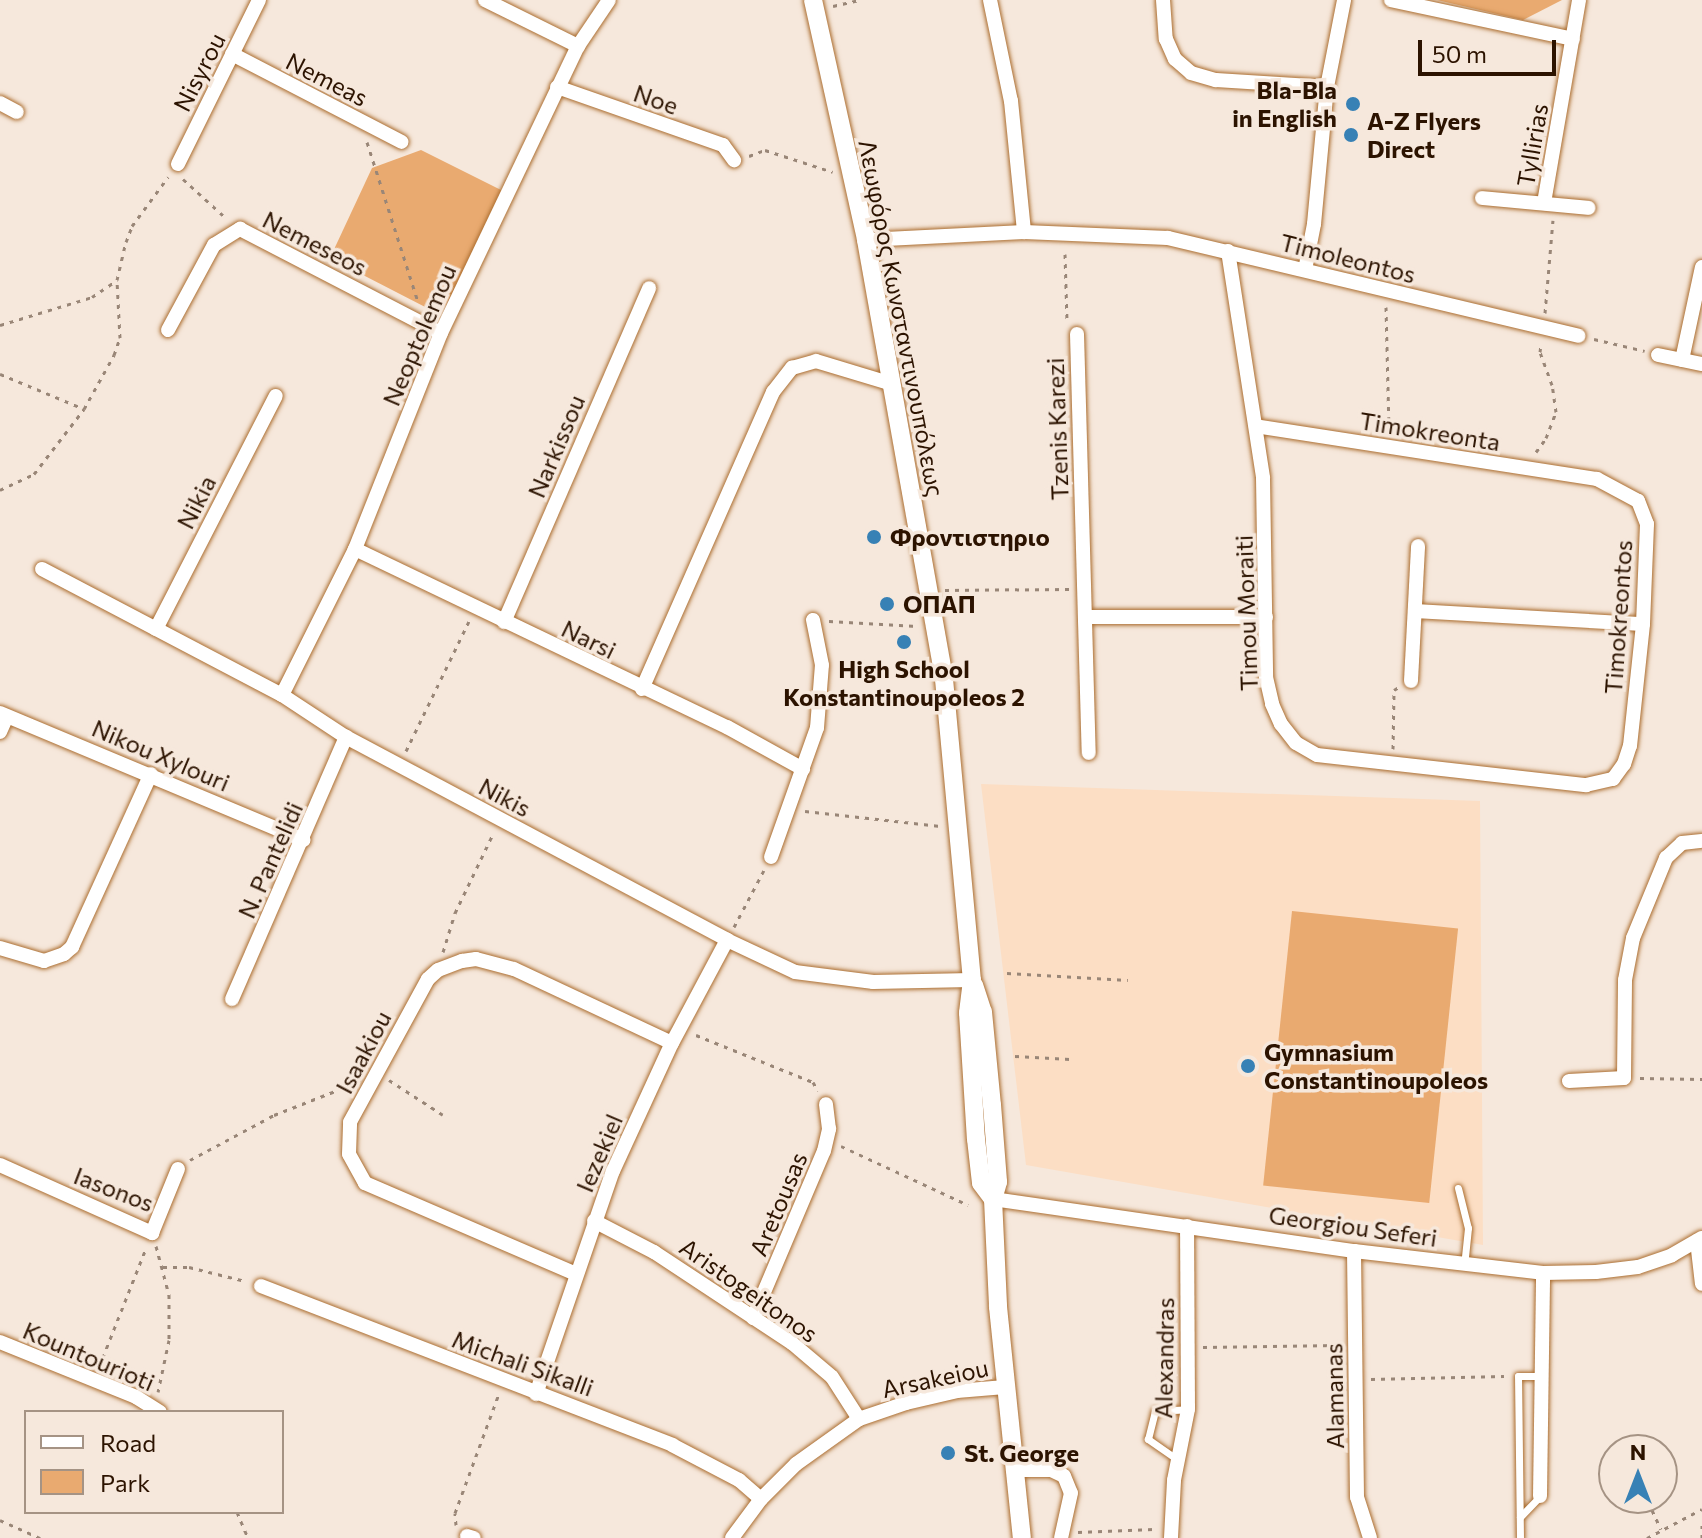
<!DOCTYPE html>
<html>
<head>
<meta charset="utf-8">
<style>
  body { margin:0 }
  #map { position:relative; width:1702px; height:1538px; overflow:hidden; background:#f6e8dc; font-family:Commissioner,sans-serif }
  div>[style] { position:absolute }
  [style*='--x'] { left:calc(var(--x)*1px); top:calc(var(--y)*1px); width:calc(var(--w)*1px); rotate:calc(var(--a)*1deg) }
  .built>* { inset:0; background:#fcdec4 }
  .green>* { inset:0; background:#e9aa70; transform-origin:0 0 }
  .path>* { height:3px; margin-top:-1.5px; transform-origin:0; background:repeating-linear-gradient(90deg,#998677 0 4px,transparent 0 10px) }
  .roads { filter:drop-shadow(0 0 2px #ab6d2f) drop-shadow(0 0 2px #ab6d2f) }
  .service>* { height:7px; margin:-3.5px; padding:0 3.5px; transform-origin:3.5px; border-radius:3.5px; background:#fff }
  .minor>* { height:14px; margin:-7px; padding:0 7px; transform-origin:7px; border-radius:7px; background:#fff }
  .tertiary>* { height:18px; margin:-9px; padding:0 9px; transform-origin:9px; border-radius:9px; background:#fff }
  .dots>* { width:22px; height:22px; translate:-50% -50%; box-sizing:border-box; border:4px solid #f6e8dc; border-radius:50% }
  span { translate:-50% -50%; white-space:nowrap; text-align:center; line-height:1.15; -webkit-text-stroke:7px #f6e8dc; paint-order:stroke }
  .street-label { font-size:24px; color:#2c1300 }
  .poi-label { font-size:24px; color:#2c1300; font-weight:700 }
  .right { translate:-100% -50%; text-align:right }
  .left { translate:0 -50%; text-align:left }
  .legend { position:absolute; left:24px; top:1410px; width:260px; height:104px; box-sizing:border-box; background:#f6e8dc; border:2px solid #a59384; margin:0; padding:10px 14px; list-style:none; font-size:24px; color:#2c1300 }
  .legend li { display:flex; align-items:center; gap:16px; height:40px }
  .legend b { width:40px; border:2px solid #a59384 }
  .north { position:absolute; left:1598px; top:1434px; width:80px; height:80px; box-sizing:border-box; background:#f6e8dc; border:2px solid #a59384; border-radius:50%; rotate:0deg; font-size:22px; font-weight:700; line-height:32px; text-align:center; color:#2c1300 }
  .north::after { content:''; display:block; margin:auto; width:28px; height:36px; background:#3781b5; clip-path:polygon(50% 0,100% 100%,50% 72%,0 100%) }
  .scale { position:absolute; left:1418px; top:40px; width:138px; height:36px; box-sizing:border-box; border:4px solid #2c1300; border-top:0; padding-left:10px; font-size:24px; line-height:28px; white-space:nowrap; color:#2c1300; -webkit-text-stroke:6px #f6e8dc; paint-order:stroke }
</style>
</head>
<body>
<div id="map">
  <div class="built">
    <div style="clip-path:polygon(981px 784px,1480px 801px,1483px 1245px,1026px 1165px)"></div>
  </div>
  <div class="green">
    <div style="clip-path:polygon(1437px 0,1562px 0,1523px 20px)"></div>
    <div style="clip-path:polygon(421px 150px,503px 191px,452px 304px,429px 309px,330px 258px,372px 168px)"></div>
    <div style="left:1292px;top:911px;width:167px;height:276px;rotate:6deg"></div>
  </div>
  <div class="path">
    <div style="--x:833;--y:6;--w:28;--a:-13"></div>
    <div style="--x:367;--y:142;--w:168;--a:72.3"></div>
    <div style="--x:749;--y:156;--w:17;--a:-21"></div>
    <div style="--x:765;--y:150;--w:71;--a:17.9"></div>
    <div style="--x:183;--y:179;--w:59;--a:42.3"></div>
    <div style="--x:1065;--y:254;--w:68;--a:88.3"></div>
    <div style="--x:1386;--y:307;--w:124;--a:88.6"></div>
    <div style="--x:1545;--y:313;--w:93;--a:-85.1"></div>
    <div style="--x:0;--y:325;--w:96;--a:-16.9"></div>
    <div style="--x:92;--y:297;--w:30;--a:-34"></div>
    <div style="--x:1594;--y:339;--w:52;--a:13.2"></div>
    <div style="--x:0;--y:374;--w:91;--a:22.6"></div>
    <div style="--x:1536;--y:452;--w:17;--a:-54"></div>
    <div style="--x:1546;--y:438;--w:28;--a:-69"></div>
    <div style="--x:1556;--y:412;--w:27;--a:-98"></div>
    <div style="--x:1552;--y:385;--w:35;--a:-110"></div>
    <div style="--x:1540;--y:352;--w:8;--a:-83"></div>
    <div style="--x:0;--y:490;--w:38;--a:-25"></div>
    <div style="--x:34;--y:474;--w:82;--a:-52.4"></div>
    <div style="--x:84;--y:409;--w:62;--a:-60.9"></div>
    <div style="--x:114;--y:355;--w:18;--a:-71"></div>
    <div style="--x:120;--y:338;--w:58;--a:-93"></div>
    <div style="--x:117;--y:280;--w:39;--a:-77"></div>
    <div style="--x:126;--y:242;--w:17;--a:-69"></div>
    <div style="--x:132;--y:226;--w:61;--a:-53.7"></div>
    <div style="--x:945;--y:590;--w:124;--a:-0.5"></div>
    <div style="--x:829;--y:621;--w:88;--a:3.3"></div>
    <div style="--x:1393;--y:749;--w:59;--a:-89"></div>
    <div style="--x:1394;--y:690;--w:6;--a:-31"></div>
    <div style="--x:406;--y:751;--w:144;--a:-64.1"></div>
    <div style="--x:805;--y:811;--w:136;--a:6.3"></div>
    <div style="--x:734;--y:927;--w:64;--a:-62.2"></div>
    <div style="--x:443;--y:952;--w:41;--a:-72.9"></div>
    <div style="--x:455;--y:913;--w:88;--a:-64.3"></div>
    <div style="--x:1007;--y:973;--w:121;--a:3.3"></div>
    <div style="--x:696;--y:1035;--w:126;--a:21.9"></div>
    <div style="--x:813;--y:1082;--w:10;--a:61"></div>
    <div style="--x:1015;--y:1056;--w:55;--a:3.1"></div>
    <div style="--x:1640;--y:1078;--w:62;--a:0.9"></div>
    <div style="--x:389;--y:1080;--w:64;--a:32.9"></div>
    <div style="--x:841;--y:1146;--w:140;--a:24.9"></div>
    <div style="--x:190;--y:1160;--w:95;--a:-28.2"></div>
    <div style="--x:274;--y:1115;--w:85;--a:-21.4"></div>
    <div style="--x:156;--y:1246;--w:51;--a:75.1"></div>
    <div style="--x:169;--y:1295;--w:45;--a:90"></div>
    <div style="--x:169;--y:1340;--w:53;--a:101.9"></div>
    <div style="--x:163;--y:1267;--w:26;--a:0"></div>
    <div style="--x:189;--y:1267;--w:58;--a:14"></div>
    <div style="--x:1203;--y:1347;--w:137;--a:-0.8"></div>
    <div style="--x:99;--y:1367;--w:128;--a:-68.4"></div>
    <div style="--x:1371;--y:1379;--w:133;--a:-1.3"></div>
    <div style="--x:1652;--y:1498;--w:12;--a:90"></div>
    <div style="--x:1652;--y:1510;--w:21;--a:65"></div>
    <div style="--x:237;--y:1512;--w:28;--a:67"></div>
    <div style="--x:0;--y:1520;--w:44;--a:24.2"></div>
    <div style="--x:456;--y:1525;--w:12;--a:-95"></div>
    <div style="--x:455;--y:1513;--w:125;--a:-69.8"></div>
    <div style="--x:1702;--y:1525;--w:13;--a:90"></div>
    <div style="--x:1078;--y:1532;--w:76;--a:-2.3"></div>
    <div style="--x:1647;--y:1538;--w:62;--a:-27.8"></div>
  </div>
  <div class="roads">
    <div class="service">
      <div style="--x:1458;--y:1188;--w:41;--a:76"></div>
      <div style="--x:1468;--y:1228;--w:36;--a:96"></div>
      <div style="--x:1178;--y:1460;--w:37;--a:-145"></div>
      <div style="--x:1148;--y:1439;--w:29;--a:-76"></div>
      <div style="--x:1155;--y:1411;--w:33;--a:-3"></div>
      <div style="--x:1520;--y:1517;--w:29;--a:-46"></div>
      <div style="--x:1520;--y:1538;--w:162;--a:-90.7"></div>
      <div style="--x:1518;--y:1376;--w:24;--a:0"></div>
    </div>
    <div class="minor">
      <div style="--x:485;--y:0;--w:104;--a:26.3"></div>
      <div style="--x:990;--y:0;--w:103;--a:78.3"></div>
      <div style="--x:1011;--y:101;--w:132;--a:84.3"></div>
      <div style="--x:1163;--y:0;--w:39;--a:86"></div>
      <div style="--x:1166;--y:39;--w:22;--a:66"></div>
      <div style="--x:1175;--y:59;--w:21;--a:41"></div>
      <div style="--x:1191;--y:73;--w:26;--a:16"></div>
      <div style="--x:1216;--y:80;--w:111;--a:3.6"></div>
      <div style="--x:1391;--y:0;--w:186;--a:12.1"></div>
      <div style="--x:232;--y:54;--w:191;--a:27.4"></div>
      <div style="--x:557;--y:87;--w:176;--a:19.3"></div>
      <div style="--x:723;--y:145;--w:19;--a:54"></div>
      <div style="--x:0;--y:103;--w:19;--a:28"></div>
      <div style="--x:178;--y:164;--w:183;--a:-63.7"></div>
      <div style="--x:1482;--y:198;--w:107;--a:5.3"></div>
      <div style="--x:1544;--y:203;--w:206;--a:-80.2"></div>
      <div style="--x:866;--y:240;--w:158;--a:-2.9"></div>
      <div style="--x:1024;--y:232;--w:144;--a:2.4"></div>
      <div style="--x:1168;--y:238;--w:422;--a:13.4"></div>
      <div style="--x:1228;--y:251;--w:230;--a:81.2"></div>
      <div style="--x:1263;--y:478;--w:199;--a:89.1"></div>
      <div style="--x:1266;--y:677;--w:28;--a:77"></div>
      <div style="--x:1272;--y:704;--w:22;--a:66"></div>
      <div style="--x:1281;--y:724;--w:24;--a:52"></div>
      <div style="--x:1296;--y:743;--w:24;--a:30"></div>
      <div style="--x:1317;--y:755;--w:271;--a:6.4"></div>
      <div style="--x:1586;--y:785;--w:28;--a:-13"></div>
      <div style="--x:1613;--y:779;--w:19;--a:-54"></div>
      <div style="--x:1624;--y:764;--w:19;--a:-72"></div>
      <div style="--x:1630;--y:746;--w:123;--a:-83.9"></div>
      <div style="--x:1643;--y:624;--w:100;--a:-87.7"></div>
      <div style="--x:1647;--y:524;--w:25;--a:-111"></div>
      <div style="--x:1638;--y:501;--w:47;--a:-151.8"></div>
      <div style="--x:1597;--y:479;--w:345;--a:-171.2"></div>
      <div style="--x:1305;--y:270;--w:47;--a:-78.9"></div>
      <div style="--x:1314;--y:224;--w:138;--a:-84.6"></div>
      <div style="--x:1327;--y:87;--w:89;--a:-78.9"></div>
      <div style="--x:168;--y:330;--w:97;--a:-61.6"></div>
      <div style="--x:214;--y:245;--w:31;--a:-32"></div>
      <div style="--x:240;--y:229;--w:226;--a:27.4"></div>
      <div style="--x:1077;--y:334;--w:419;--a:88.4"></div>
      <div style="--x:1658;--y:355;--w:45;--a:11.6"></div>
      <div style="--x:1682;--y:360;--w:95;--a:-77.9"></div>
      <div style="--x:355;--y:549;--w:412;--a:25.6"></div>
      <div style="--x:727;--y:727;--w:87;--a:28.9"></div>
      <div style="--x:42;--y:569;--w:271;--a:27.7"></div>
      <div style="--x:282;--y:695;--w:77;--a:33.3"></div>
      <div style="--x:346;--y:737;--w:432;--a:28"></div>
      <div style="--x:727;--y:940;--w:75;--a:25.2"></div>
      <div style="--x:795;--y:972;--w:79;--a:7.3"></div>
      <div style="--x:873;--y:982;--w:99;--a:-1.2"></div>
      <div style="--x:1415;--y:611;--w:228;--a:3.3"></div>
      <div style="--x:1085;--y:617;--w:181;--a:0"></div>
      <div style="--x:504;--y:622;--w:364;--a:-66.5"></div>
      <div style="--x:156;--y:629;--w:262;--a:-62.8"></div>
      <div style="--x:1411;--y:681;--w:135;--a:-87"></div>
      <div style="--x:642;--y:689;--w:325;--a:-66.2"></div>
      <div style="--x:773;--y:392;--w:31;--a:-52"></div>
      <div style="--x:792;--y:368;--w:25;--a:-16"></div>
      <div style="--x:816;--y:361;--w:79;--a:16.8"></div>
      <div style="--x:282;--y:695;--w:163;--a:-63.4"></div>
      <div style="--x:355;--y:549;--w:232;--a:-68.3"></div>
      <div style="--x:441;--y:333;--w:318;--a:-64.5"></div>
      <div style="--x:578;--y:46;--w:55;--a:-56"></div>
      <div style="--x:0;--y:713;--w:329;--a:22.7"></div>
      <div style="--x:0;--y:732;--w:17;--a:-66"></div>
      <div style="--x:771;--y:857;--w:137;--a:-70.4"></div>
      <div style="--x:817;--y:728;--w:63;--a:-85.5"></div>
      <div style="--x:822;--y:665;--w:46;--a:-101.3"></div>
      <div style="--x:0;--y:948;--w:46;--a:16.5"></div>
      <div style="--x:44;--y:961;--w:21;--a:-19"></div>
      <div style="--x:64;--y:954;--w:11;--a:-41"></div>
      <div style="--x:72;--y:947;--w:190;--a:-65.5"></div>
      <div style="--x:232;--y:999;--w:286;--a:-66.5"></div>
      <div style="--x:1569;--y:1081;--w:55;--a:-3.1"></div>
      <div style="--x:1624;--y:1078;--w:98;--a:-89.4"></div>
      <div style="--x:1625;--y:980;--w:43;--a:-79.2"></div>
      <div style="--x:1633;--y:938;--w:87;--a:-67.6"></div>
      <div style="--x:1666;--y:858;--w:22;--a:-43"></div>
      <div style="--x:1682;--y:843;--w:20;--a:-6"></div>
      <div style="--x:0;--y:1165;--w:167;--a:24.1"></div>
      <div style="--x:152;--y:1233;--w:69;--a:-67.9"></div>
      <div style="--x:993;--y:1199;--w:365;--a:8.2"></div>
      <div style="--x:1354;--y:1251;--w:190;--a:6.6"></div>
      <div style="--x:1543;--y:1273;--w:53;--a:-1.1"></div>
      <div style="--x:1596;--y:1272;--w:42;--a:-6.8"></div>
      <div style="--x:1638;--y:1267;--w:36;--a:-19"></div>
      <div style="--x:1672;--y:1255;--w:34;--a:-30"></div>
      <div style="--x:594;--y:1221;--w:68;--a:27.3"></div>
      <div style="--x:654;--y:1252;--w:165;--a:33.4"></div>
      <div style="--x:792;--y:1343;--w:52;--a:40.4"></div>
      <div style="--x:832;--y:1377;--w:50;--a:57.3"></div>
      <div style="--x:1697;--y:1241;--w:43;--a:83.4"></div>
      <div style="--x:1354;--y:1251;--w:246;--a:89.3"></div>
      <div style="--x:1357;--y:1497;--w:43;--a:72.4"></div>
      <div style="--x:576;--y:1274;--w:230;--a:-156.7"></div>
      <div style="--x:365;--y:1183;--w:33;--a:-119"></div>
      <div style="--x:349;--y:1154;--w:32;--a:-88"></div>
      <div style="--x:350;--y:1122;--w:163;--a:-61.4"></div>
      <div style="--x:428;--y:979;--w:13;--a:-42"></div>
      <div style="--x:438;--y:970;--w:26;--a:-21"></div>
      <div style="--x:462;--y:961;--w:14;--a:-8"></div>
      <div style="--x:476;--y:959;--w:39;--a:15"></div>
      <div style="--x:514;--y:969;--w:174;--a:25.1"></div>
      <div style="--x:261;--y:1286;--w:441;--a:21.1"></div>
      <div style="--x:672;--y:1445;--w:76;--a:27.6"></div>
      <div style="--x:739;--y:1480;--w:29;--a:41"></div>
      <div style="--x:753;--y:1318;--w:181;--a:-67"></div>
      <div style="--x:824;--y:1151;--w:23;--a:-77"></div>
      <div style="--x:829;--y:1129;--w:25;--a:-97"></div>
      <div style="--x:0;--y:1342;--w:147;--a:22"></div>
      <div style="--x:136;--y:1397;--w:28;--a:32"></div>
      <div style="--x:536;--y:1394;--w:236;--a:-71"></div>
      <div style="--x:613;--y:1171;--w:141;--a:-65.3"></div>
      <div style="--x:672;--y:1043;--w:117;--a:-61.9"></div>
      <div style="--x:1015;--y:1470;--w:36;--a:0"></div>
      <div style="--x:1051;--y:1470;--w:14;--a:25"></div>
      <div style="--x:1064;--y:1476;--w:18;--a:68"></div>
      <div style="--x:1071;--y:1493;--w:46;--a:102.5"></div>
      <div style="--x:1540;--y:1496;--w:223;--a:-89.2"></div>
      <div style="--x:467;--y:1536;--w:7;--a:16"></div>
      <div style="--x:732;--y:1538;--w:49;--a:-53.4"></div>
      <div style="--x:761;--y:1499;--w:49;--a:-45"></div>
      <div style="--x:796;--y:1464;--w:77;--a:-35.5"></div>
      <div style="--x:859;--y:1419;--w:50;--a:-18.8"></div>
      <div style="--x:906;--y:1403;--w:52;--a:-13.2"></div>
      <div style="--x:957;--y:1391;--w:48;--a:-4.8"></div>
      <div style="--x:1171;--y:1538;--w:58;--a:-87"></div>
      <div style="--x:1174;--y:1480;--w:72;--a:-78.8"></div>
      <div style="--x:1188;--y:1409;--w:183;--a:-90.3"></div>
    </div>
    <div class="tertiary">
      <div style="--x:813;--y:0;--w:246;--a:77.5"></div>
      <div style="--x:866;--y:240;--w:446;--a:79.9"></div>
      <div style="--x:944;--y:679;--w:302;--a:84.7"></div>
      <div style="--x:972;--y:980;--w:33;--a:97"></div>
      <div style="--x:968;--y:1013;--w:126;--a:86.4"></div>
      <div style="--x:976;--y:1139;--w:44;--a:83.5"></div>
      <div style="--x:981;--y:1183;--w:20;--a:53"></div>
      <div style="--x:974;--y:985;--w:28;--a:72"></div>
      <div style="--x:983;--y:1012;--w:93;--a:84.5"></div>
      <div style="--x:992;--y:1105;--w:77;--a:85.5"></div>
      <div style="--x:998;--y:1182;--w:18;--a:106"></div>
      <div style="--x:993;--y:1199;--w:108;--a:87.3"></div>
      <div style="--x:998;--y:1307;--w:232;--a:84.1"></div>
    </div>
  </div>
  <div class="dots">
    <div style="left:1353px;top:104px;background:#3781b5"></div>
    <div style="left:1351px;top:135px;background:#3781b5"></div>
    <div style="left:874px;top:537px;background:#3781b5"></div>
    <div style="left:887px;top:604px;background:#3781b5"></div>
    <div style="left:904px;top:642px;background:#3781b5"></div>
    <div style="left:1248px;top:1066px;background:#3781b5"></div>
    <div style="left:948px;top:1453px;background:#3781b5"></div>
  </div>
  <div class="street-label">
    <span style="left:199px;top:72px;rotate:-63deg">Nisyrou</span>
    <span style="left:327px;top:79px;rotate:27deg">Nemeas</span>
    <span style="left:656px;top:99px;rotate:19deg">Noe</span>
    <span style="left:1532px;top:145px;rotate:-80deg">Tyllirias</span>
    <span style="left:315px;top:243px;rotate:27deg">Nemeseos</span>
    <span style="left:1348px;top:258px;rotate:14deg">Timoleontos</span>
    <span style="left:902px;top:318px;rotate:79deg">Λεωφόρος Κωνσταντινουπόλεως</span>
    <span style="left:419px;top:335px;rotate:-67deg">Neoptolemou</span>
    <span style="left:1057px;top:429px;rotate:-92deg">Tzenis Karezi</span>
    <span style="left:1430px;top:431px;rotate:9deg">Timokreonta</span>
    <span style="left:556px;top:446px;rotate:-67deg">Narkissou</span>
    <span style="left:196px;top:502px;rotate:-63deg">Nikia</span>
    <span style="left:1246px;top:613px;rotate:-92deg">Timou Moraiti</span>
    <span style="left:1618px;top:617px;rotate:-86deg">Timokreontos</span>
    <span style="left:589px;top:639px;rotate:26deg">Narsi</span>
    <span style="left:161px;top:755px;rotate:23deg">Nikou Xylouri</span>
    <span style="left:505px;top:797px;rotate:28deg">Nikis</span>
    <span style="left:270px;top:860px;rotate:-66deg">N. Pantelidi</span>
    <span style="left:363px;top:1052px;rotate:-62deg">Isaakiou</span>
    <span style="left:599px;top:1153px;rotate:-67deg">Iezekiel</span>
    <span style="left:114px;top:1189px;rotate:21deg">Iasonos</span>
    <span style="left:778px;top:1204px;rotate:-67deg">Aretousas</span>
    <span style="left:1353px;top:1226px;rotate:8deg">Georgiou Seferi</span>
    <span style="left:749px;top:1290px;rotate:35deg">Aristogeitonos</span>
    <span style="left:89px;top:1356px;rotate:23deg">Kountourioti</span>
    <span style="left:1164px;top:1358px;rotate:-89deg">Alexandras</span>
    <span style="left:523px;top:1363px;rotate:20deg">Michali Sikalli</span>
    <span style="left:935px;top:1378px;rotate:-12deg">Arsakeiou</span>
    <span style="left:1334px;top:1396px;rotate:-91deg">Alamanas</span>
  </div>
  <div class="poi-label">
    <span class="right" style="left:1337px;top:104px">Bla-Bla<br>in English</span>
    <span class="left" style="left:1367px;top:135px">A-Z Flyers<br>Direct</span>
    <span class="left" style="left:890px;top:537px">Φροντιστηριο</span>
    <span class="left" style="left:903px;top:604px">ΟΠΑΠ</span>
    <span style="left:904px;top:683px">High School<br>Konstantinoupoleos 2</span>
    <span class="left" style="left:1264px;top:1066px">Gymnasium<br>Constantinoupoleos</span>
    <span class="left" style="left:964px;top:1453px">St. George</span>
  </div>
  <ul class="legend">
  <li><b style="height:10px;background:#fff"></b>Road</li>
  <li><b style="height:22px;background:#e9aa70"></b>Park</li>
  </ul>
  <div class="north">N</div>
  <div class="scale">50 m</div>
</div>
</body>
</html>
